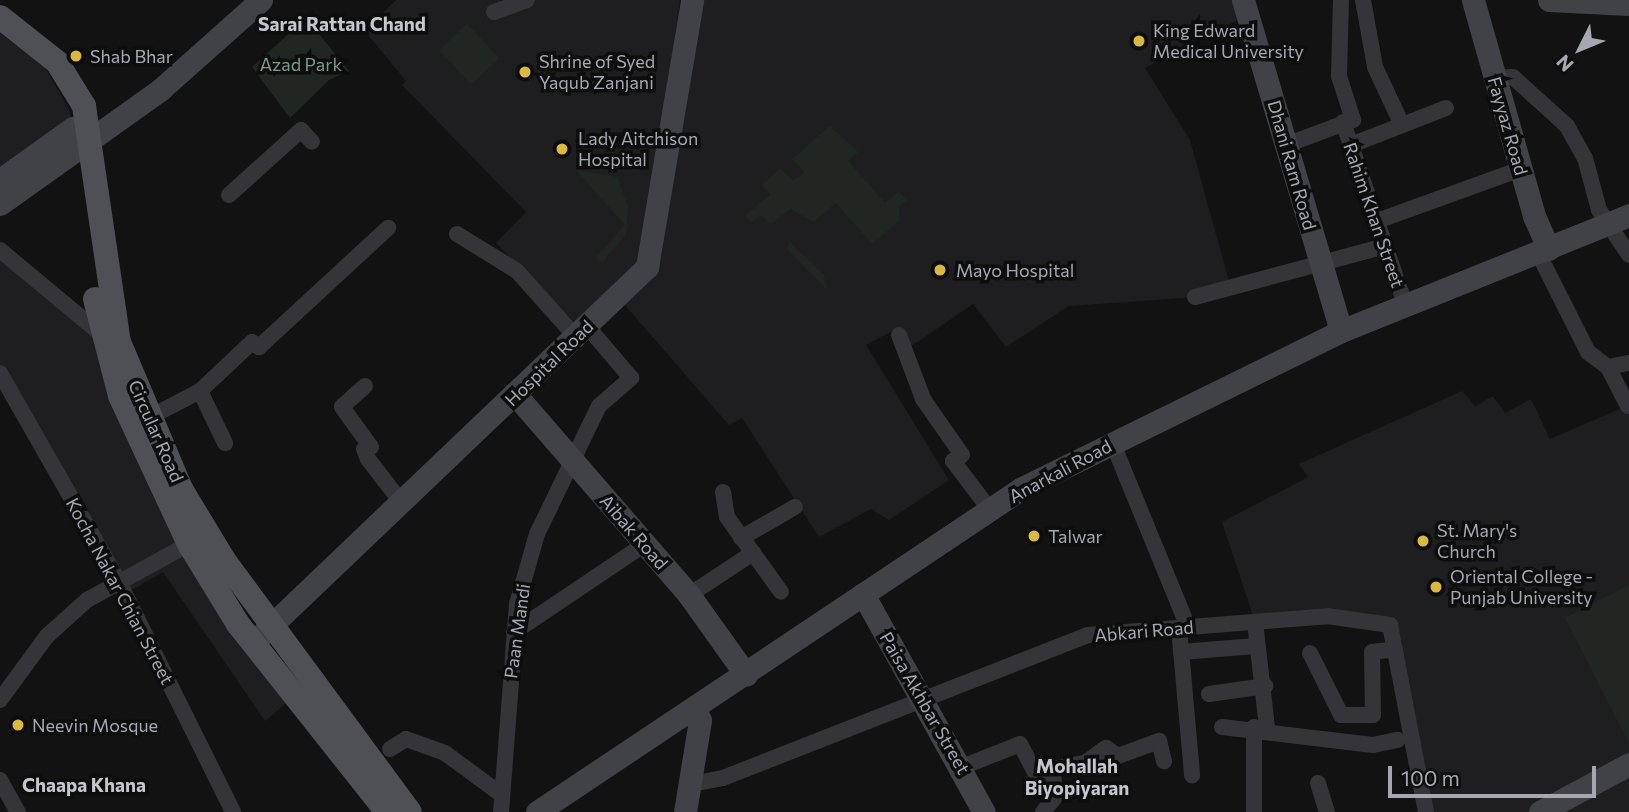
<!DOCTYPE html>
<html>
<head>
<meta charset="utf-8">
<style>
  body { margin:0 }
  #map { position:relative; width:1629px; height:812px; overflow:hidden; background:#121213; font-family:Commissioner,sans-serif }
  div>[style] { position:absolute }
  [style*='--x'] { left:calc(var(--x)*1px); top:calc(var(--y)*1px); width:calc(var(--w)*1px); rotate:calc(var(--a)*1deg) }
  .built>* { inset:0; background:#1e1e20 }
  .green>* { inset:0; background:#202722; transform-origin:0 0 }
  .street>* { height:16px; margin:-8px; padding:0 8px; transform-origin:8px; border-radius:8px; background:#353539 }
  .secondary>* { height:23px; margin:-11.5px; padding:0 11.5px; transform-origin:11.5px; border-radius:11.5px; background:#414247 }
  .primary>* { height:24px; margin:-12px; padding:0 12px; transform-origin:12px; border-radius:12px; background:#4f5056 }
  .dots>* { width:19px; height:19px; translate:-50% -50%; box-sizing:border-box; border:4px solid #0d0d0e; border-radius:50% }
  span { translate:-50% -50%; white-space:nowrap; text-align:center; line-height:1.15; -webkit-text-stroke:7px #0d0d0e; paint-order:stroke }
  .poi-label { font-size:18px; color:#a5a7b2 }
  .left { translate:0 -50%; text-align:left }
  .park-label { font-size:18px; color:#7e9b83 }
  .street-label { font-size:18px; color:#a5a7b2 }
  .neighbourhood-label { font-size:19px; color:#c5c6ce; font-weight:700 }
  .north { position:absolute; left:1545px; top:14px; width:70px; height:70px; -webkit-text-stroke:5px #0d0d0e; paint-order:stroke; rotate:227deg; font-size:19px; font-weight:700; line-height:28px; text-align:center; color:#a5a7b2 }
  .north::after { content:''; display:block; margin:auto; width:24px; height:32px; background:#a5a7b2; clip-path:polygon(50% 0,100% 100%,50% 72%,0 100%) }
  .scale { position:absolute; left:1388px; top:766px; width:208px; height:32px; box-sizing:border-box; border:4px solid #a5a7b2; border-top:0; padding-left:9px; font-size:21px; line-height:24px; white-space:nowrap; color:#a5a7b2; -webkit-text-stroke:5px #0d0d0e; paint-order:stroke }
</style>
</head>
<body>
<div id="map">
  <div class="built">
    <div style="clip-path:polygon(396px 0,500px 0,507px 7px,483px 18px,534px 0,680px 0,643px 259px,576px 324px,496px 243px,526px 212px,402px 85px,406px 81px,365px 31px)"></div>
    <div style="clip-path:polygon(701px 0,1241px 0,1245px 16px,1145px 68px,1190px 140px,1230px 285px,1184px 298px,1069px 306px,1006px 347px,973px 304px,907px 349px,896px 329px,866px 345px,949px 480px,889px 520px,871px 509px,819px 537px,742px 418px,729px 425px,624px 304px,652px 272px)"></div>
    <div style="clip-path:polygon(0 33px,44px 66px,69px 109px,73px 128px,0 179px)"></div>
    <div style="clip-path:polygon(0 252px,92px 332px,289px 701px,265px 721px,163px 572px,125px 594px,0 373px)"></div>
    <div style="clip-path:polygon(1462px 391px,1475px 406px,1493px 396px,1505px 413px,1531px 399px,1550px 439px,1629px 405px,1629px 812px,1426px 812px,1390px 625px,1255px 622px,1222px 522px,1308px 477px,1299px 464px)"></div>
  </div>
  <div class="green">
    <div style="clip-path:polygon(306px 18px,349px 71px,329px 80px,290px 118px,252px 67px)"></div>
    <div style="left:467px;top:24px;width:47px;height:38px;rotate:47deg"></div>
    <div style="clip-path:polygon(830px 126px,858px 152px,848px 161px,885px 203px,899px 191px,907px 201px,899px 205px,899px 221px,872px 244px,836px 203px,813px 222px,791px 209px,770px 224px,762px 215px,751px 223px,745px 216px,770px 195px,762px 185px,780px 168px,793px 181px,804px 172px,792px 159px)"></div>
    <div style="clip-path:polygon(576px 170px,617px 177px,628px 206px,626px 234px,602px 263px,596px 257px,625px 225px)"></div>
    <div style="clip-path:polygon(790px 242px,824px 275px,827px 290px,787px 249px)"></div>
    <div style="clip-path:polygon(1629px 585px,1629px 743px,1565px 618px)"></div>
  </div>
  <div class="street">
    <div style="--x:1363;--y:0;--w:68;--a:79.8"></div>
    <div style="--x:1375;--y:67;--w:64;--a:65"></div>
    <div style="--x:494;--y:12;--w:35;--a:-20"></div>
    <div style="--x:1495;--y:78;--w:18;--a:-3"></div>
    <div style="--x:1513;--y:77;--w:73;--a:42.2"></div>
    <div style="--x:1567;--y:126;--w:37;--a:61"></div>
    <div style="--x:1585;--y:158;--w:54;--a:74.9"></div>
    <div style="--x:1599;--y:210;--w:54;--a:56.3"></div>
    <div style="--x:1343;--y:122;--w:195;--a:71.2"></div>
    <div style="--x:1286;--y:145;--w:72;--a:-20.5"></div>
    <div style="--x:1353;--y:120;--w:46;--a:-107.7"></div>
    <div style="--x:1339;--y:76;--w:76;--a:-88.5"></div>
    <div style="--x:1351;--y:145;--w:102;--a:-21.3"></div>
    <div style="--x:229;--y:195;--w:97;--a:-42.1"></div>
    <div style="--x:301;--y:130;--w:16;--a:47"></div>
    <div style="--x:1377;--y:221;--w:153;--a:-19.9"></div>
    <div style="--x:457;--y:234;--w:70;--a:31.7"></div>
    <div style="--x:517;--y:271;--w:89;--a:48.2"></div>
    <div style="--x:0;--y:250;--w:130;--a:39.7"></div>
    <div style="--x:1538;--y:253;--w:111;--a:63.2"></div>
    <div style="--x:1588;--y:352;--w:25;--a:37"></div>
    <div style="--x:1608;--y:367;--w:21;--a:-11"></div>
    <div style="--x:1195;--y:297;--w:197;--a:-15"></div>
    <div style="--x:899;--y:335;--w:68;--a:69.4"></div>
    <div style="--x:923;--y:399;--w:68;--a:55.1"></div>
    <div style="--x:962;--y:455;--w:11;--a:146"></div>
    <div style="--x:953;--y:461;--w:61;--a:52.9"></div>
    <div style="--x:1608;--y:367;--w:44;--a:62.9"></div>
    <div style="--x:0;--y:373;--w:241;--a:60.3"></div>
    <div style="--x:119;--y:582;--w:257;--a:63.6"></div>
    <div style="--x:365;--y:386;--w:31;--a:138"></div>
    <div style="--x:342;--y:407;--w:49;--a:54.1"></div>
    <div style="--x:371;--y:447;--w:7;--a:164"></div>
    <div style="--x:364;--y:449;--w:11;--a:68"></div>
    <div style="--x:368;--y:459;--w:56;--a:52.3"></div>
    <div style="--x:200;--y:391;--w:58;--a:64.3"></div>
    <div style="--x:148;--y:418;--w:59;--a:-27.4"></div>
    <div style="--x:200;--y:391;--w:71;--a:-43.3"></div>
    <div style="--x:252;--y:342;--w:9;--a:36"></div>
    <div style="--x:259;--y:347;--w:176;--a:-42.7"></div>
    <div style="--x:1113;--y:444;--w:198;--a:67.7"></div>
    <div style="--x:723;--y:492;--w:25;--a:81"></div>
    <div style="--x:727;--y:517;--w:92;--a:54.2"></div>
    <div style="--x:741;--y:538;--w:62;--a:-29.9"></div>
    <div style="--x:689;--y:595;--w:77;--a:-33.3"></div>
    <div style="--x:1255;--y:622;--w:107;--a:83.5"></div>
    <div style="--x:1179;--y:628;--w:148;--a:84.9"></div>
    <div style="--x:514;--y:632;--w:158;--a:-33.9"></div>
    <div style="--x:1181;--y:652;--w:75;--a:-4.6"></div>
    <div style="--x:1310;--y:653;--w:69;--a:63.4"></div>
    <div style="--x:1341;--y:715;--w:32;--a:0"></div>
    <div style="--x:1373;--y:715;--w:63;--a:-90.9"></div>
    <div style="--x:1372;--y:652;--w:23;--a:-7"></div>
    <div style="--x:1209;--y:694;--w:57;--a:-8.1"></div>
    <div style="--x:0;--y:700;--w:79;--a:-53.7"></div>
    <div style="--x:47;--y:636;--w:54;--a:-42"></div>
    <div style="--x:87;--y:600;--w:116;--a:-28.8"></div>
    <div style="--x:1222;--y:727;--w:152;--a:6.8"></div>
    <div style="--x:1373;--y:745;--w:25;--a:-12"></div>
    <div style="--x:1254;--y:727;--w:85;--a:90"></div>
    <div style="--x:390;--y:749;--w:19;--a:-32"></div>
    <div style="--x:406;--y:739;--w:41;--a:19.7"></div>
    <div style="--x:445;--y:753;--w:71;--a:36.4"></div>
    <div style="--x:962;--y:767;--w:62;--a:-21.6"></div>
    <div style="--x:1020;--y:744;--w:32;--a:62"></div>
    <div style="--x:1035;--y:772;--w:51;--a:-10.2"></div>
    <div style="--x:1085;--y:763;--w:26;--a:-36"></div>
    <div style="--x:1106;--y:748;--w:14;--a:34"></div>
    <div style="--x:1118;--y:756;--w:44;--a:-20.1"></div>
    <div style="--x:1159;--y:741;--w:21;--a:76"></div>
    <div style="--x:0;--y:780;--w:37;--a:61"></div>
    <div style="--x:1318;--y:783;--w:30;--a:73"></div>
    <div style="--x:692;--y:784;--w:32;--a:-11"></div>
    <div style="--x:723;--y:778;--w:392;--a:-21.4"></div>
    <div style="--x:1088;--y:635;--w:240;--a:-4.5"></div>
    <div style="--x:1327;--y:616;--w:64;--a:8.1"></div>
    <div style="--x:1390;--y:625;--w:190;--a:79.1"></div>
    <div style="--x:501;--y:812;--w:209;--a:-85.6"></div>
    <div style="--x:517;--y:604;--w:73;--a:-74.1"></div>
    <div style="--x:537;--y:534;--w:142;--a:-64.2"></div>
    <div style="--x:599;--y:406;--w:43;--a:-41.2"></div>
    <div style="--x:631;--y:378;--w:68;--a:-130.2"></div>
    <div style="--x:1043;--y:812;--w:22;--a:-51"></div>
    <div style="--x:1057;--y:795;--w:25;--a:-102"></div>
  </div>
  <div class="secondary">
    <div style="--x:1243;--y:0;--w:345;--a:73.5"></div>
    <div style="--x:1473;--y:0;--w:224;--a:74.2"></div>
    <div style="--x:1534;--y:216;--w:36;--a:66"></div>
    <div style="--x:1549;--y:0;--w:80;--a:2.9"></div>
    <div style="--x:0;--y:180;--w:90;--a:-35.5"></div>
    <div style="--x:73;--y:128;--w:19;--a:25"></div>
    <div style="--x:0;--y:204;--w:198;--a:-35.5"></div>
    <div style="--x:161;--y:89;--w:134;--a:-41.7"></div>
    <div style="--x:515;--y:394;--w:266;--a:49.1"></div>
    <div style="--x:689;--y:595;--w:98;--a:54.5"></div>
    <div style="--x:863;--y:594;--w:249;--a:61"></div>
    <div style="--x:258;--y:638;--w:538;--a:-43.64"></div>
    <div style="--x:647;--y:267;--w:271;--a:-80.4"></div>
    <div style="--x:537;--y:812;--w:583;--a:-33.74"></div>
    <div style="--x:1022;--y:488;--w:356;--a:-26.2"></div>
    <div style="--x:1341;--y:331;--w:310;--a:-21.9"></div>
    <div style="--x:685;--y:812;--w:93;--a:-80.7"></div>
    <div style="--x:700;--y:720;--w:10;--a:-119"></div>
    <div style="--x:1540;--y:812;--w:101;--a:-28.3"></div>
  </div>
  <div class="primary">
    <div style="--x:0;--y:17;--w:73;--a:38.3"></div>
    <div style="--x:57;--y:62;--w:52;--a:58.5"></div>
    <div style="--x:84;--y:106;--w:239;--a:81.6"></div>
    <div style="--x:119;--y:342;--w:160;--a:67.1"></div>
    <div style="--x:181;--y:489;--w:83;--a:58.8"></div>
    <div style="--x:224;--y:560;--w:313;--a:53.6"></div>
    <div style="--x:95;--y:299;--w:100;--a:75.5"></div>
    <div style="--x:120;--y:396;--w:163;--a:65"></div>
    <div style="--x:189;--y:544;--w:94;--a:58.5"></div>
    <div style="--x:238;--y:624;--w:240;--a:51.6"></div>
  </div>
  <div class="dots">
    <div style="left:1139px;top:41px;background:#dbb941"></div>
    <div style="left:76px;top:56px;background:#dbb941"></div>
    <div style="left:525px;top:72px;background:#dbb941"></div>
    <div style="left:562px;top:149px;background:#dbb941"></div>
    <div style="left:940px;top:270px;background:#dbb941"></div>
    <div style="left:1034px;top:536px;background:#dbb941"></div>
    <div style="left:1423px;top:541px;background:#dbb941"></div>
    <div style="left:1436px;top:587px;background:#dbb941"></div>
    <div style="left:18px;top:725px;background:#dbb941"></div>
  </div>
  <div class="poi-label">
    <span class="left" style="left:1153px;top:41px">King Edward<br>Medical University</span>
    <span class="left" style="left:90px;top:56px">Shab Bhar</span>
    <span class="left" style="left:539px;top:72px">Shrine of Syed<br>Yaqub Zanjani</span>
    <span class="left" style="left:578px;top:149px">Lady Aitchison<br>Hospital</span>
    <span class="left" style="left:956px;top:270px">Mayo Hospital</span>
    <span class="left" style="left:1437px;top:541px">St. Mary's<br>Church</span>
    <span class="left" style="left:1048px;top:536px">Talwar</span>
    <span class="left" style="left:1450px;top:587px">Oriental College -<br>Punjab University</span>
    <span class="left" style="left:32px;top:725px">Neevin Mosque</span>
  </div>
  <div class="park-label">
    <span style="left:301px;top:64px">Azad Park</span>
  </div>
  <div class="street-label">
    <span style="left:1508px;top:126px;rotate:74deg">Fayyaz Road</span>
    <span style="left:1292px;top:165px;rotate:74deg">Dhani Ram Road</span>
    <span style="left:1374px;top:215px;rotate:71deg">Rahim Khan Street</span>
    <span style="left:549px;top:363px;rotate:-44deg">Hospital Road</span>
    <span style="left:156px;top:431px;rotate:66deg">Circular Road</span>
    <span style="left:1060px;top:471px;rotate:-28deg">Anarkali Road</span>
    <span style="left:634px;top:532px;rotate:49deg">Aibak Road</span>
    <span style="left:120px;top:591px;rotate:62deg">Kocha Nakar Chian Street</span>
    <span style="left:517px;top:631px;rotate:-82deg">Paan Mandi</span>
    <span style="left:1144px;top:631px;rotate:-5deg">Abkari Road</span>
    <span style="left:925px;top:703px;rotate:60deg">Paisa Akhbar Street</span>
  </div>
  <div class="neighbourhood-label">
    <span style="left:342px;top:24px">Sarai Rattan Chand</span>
    <span style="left:1077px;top:777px">Mohallah<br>Biyopiyaran</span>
    <span style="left:84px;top:785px">Chaapa Khana</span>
  </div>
  <div class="north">N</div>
  <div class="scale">100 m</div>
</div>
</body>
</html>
